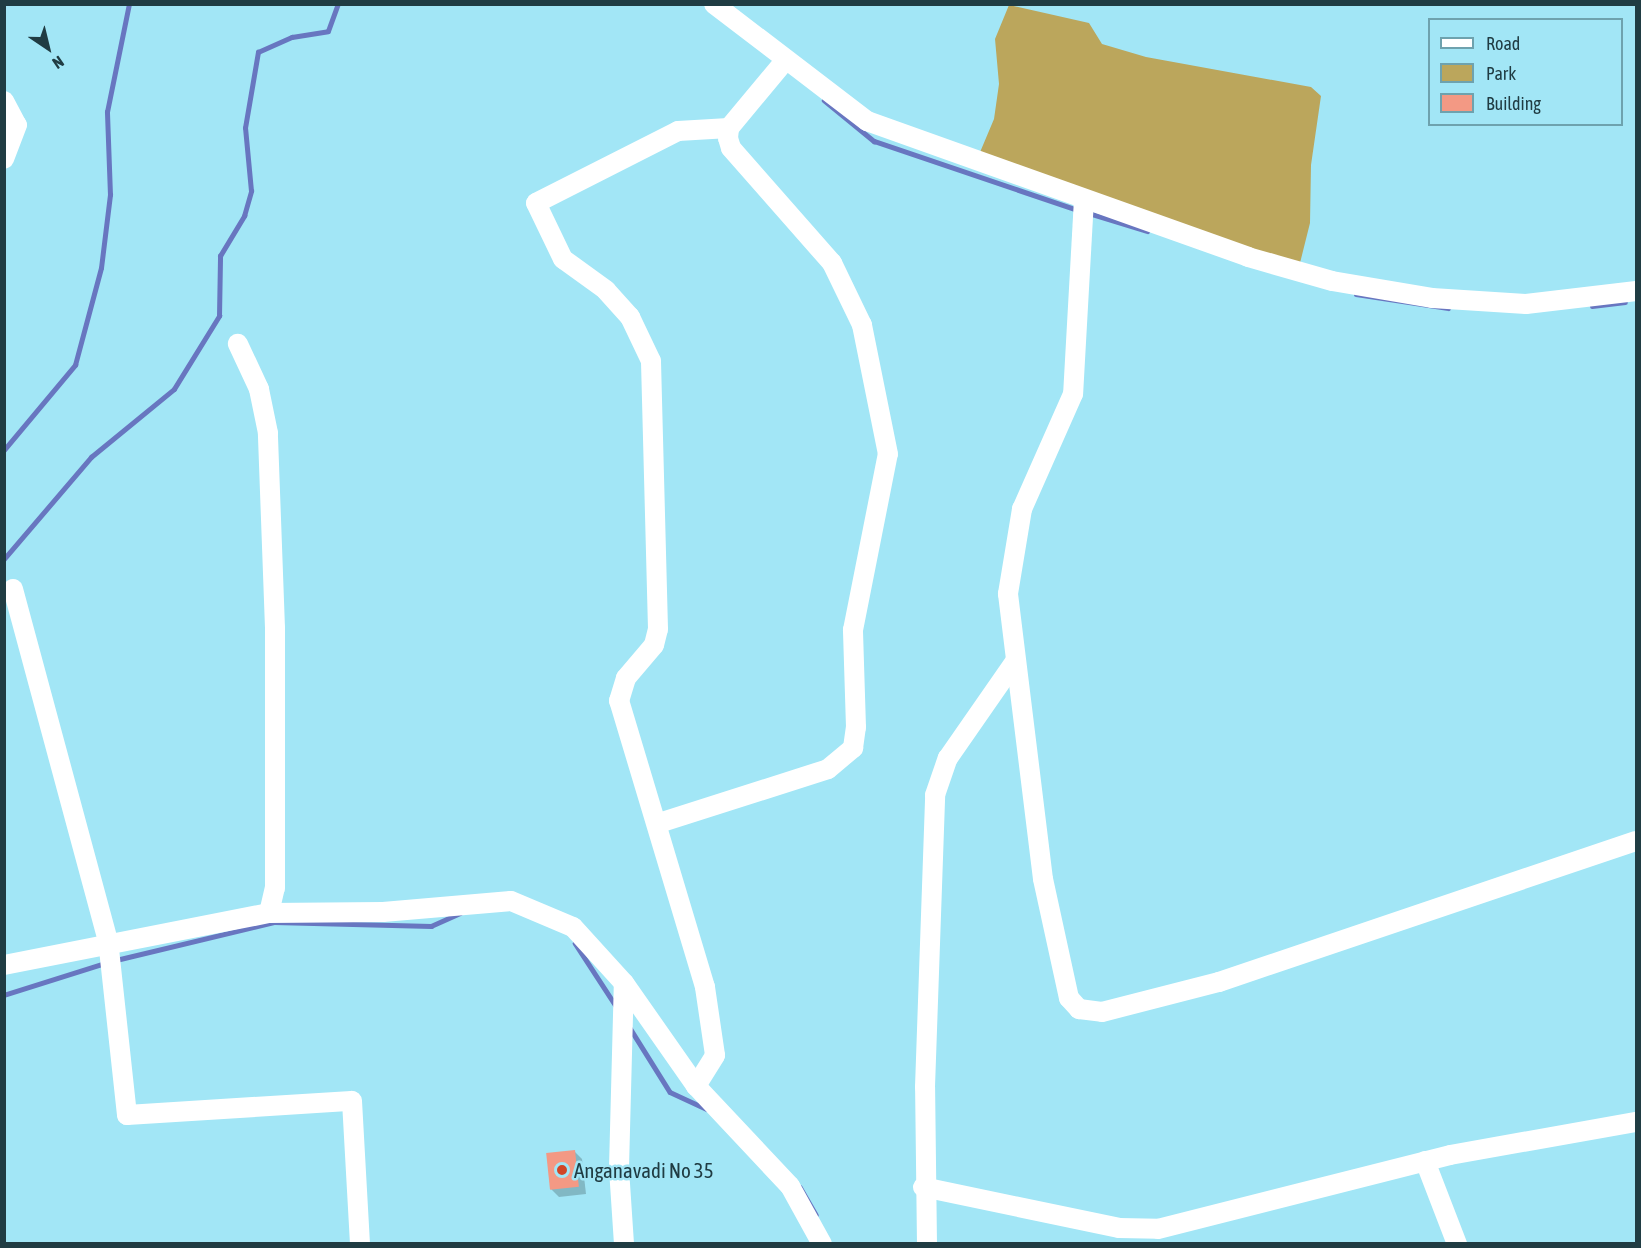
<!DOCTYPE html>
<html>
<head>
<meta charset="utf-8">
<style>
  body { margin:0 }
  #map { position:relative; width:1641px; height:1248px; overflow:hidden; background:#a2e6f6; font-family:"Asap Condensed",sans-serif }
  div>[style] { position:absolute }
  [style*='--x'] { left:calc(var(--x)*1px); top:calc(var(--y)*1px); width:calc(var(--w)*1px); rotate:calc(var(--a)*1deg) }
  .green>* { inset:0; background:#bba65c }
  .shadow>* { inset:0; background:#0003 }
  .stream>* { height:4.5px; margin:-2.25px; padding:0 2.25px; transform-origin:2.25px; border-radius:2.25px; background:#6876c0 }
  .building>* { inset:0; background:#f39984; transform-origin:0 0 }
  .minor>* { height:20px; margin:-10px; padding:0 10px; transform-origin:10px; border-radius:10px; background:#fff }
  .dots>* { width:16px; height:16px; translate:-50% -50%; box-sizing:border-box; border:3px solid #a2e6f6; border-radius:50% }
  span { translate:-50% -50%; white-space:nowrap; text-align:center; line-height:1.15; -webkit-text-stroke:5px #a2e6f6; paint-order:stroke }
  .poi-label { font-size:21px; color:#203c43 }
  .left { translate:0 -50%; text-align:left }
  .frame { position:absolute; inset:0; border:6px solid #203c43; pointer-events:none }
  .legend { position:absolute; left:1428px; top:18px; width:195px; height:108px; box-sizing:border-box; background:#a2e6f6; border:2px solid #6ea2ae; margin:0; padding:8px 10px; list-style:none; font-size:18px; color:#203c43 }
  .legend li { display:flex; align-items:center; gap:12px; height:30px }
  .legend b { width:30px; border:2px solid #6ea2ae }
  .north { position:absolute; left:18px; top:18px; width:60px; height:60px; -webkit-text-stroke:4px #a2e6f6; paint-order:stroke; rotate:145deg; font-size:16px; font-weight:700; line-height:24px; text-align:center; color:#203c43 }
  .north::after { content:''; display:block; margin:auto; width:21px; height:27px; background:#203c43; clip-path:polygon(50% 0,100% 100%,50% 72%,0 100%) }
</style>
</head>
<body>
<div id="map">
  <div class="green">
    <div style="clip-path:polygon(1009px 5px,1089px 23px,1102px 44px,1146px 57px,1311px 87px,1321px 96px,1311px 165px,1310px 223px,1300px 263px,1279px 261px,978px 157px,994px 119px,999px 84px,995px 39px)"></div>
  </div>
  <div class="shadow">
    <div style="clip-path:polygon(574px 1151px,582px 1159px,586px 1194px,559px 1197px,551px 1189px)"></div>
  </div>
  <div class="stream">
    <div style="--x:824;--y:100;--w:65;--a:39.4"></div>
    <div style="--x:874;--y:141;--w:215;--a:18.7"></div>
    <div style="--x:1089;--y:213;--w:61;--a:17.2"></div>
    <div style="--x:1356;--y:294;--w:93;--a:8.7"></div>
    <div style="--x:1592;--y:306;--w:33;--a:-7"></div>
    <div style="--x:4;--y:450;--w:111;--a:-50.1"></div>
    <div style="--x:75;--y:365;--w:100;--a:-75"></div>
    <div style="--x:101;--y:268;--w:74;--a:-83"></div>
    <div style="--x:110;--y:195;--w:83;--a:-92.1"></div>
    <div style="--x:107;--y:112;--w:110;--a:-78.5"></div>
    <div style="--x:4;--y:559;--w:134;--a:-49.5"></div>
    <div style="--x:91;--y:457;--w:107;--a:-39.3"></div>
    <div style="--x:174;--y:389;--w:86;--a:-58.3"></div>
    <div style="--x:219;--y:316;--w:60;--a:-89"></div>
    <div style="--x:220;--y:256;--w:47;--a:-59"></div>
    <div style="--x:244;--y:216;--w:26;--a:-74"></div>
    <div style="--x:251;--y:191;--w:63;--a:-95.4"></div>
    <div style="--x:245;--y:128;--w:77;--a:-80.3"></div>
    <div style="--x:258;--y:52;--w:37;--a:-24"></div>
    <div style="--x:292;--y:37;--w:36;--a:-9"></div>
    <div style="--x:328;--y:31;--w:29;--a:-70"></div>
    <div style="--x:575;--y:943;--w:75;--a:56.9"></div>
    <div style="--x:116;--y:960;--w:163;--a:-13.5"></div>
    <div style="--x:274;--y:922;--w:157;--a:1.5"></div>
    <div style="--x:431;--y:926;--w:32;--a:-24"></div>
    <div style="--x:4;--y:995;--w:106;--a:-17.6"></div>
    <div style="--x:630;--y:1028;--w:75;--a:58"></div>
    <div style="--x:670;--y:1092;--w:40;--a:25"></div>
    <div style="--x:800;--y:1187;--w:32;--a:60"></div>
  </div>
  <div class="building">
    <div style="left:575px;top:1150px;width:37px;height:29px;rotate:84deg"></div>
  </div>
  <div class="minor">
    <div style="--x:714;--y:4;--w:193;--a:37.4"></div>
    <div style="--x:867;--y:121;--w:405;--a:19.6"></div>
    <div style="--x:1248;--y:257;--w:87;--a:15.9"></div>
    <div style="--x:1332;--y:281;--w:101;--a:9.6"></div>
    <div style="--x:1432;--y:298;--w:94;--a:3.7"></div>
    <div style="--x:1526;--y:304;--w:111;--a:-6.7"></div>
    <div style="--x:4;--y:101;--w:27;--a:62"></div>
    <div style="--x:17;--y:125;--w:36;--a:111"></div>
    <div style="--x:1084;--y:199;--w:195;--a:93.2"></div>
    <div style="--x:1073;--y:394;--w:126;--a:113.9"></div>
    <div style="--x:1022;--y:509;--w:86;--a:99.4"></div>
    <div style="--x:1008;--y:594;--w:287;--a:83"></div>
    <div style="--x:1043;--y:879;--w:122;--a:77.7"></div>
    <div style="--x:1069;--y:998;--w:15;--a:48"></div>
    <div style="--x:1079;--y:1009;--w:23;--a:7"></div>
    <div style="--x:1102;--y:1012;--w:121;--a:-14.4"></div>
    <div style="--x:1219;--y:982;--w:440;--a:-18.7"></div>
    <div style="--x:13;--y:589;--w:364;--a:74.9"></div>
    <div style="--x:108;--y:940;--w:176;--a:83.8"></div>
    <div style="--x:127;--y:1115;--w:225;--a:-3.6"></div>
    <div style="--x:352;--y:1101;--w:143;--a:86.8"></div>
    <div style="--x:659;--y:823;--w:177;--a:-17.7"></div>
    <div style="--x:828;--y:769;--w:33;--a:-40"></div>
    <div style="--x:853;--y:748;--w:21;--a:-82"></div>
    <div style="--x:856;--y:727;--w:97;--a:-91.8"></div>
    <div style="--x:853;--y:630;--w:179;--a:-78.8"></div>
    <div style="--x:888;--y:454;--w:132;--a:-101.4"></div>
    <div style="--x:862;--y:325;--w:69;--a:-115.8"></div>
    <div style="--x:832;--y:263;--w:153;--a:-131.3"></div>
    <div style="--x:731;--y:148;--w:10;--a:-107"></div>
    <div style="--x:728;--y:138;--w:10;--a:-84"></div>
    <div style="--x:729;--y:128;--w:86;--a:-50.2"></div>
    <div style="--x:269;--y:913;--w:114;--a:-0.5"></div>
    <div style="--x:383;--y:912;--w:128;--a:-4.9"></div>
    <div style="--x:511;--y:901;--w:67;--a:22.8"></div>
    <div style="--x:573;--y:927;--w:76;--a:47.7"></div>
    <div style="--x:624;--y:983;--w:126;--a:55"></div>
    <div style="--x:696;--y:1086;--w:137;--a:46.8"></div>
    <div style="--x:790;--y:1186;--w:66;--a:61.1"></div>
    <div style="--x:4;--y:965;--w:270;--a:-11.1"></div>
    <div style="--x:269;--y:913;--w:26;--a:-77"></div>
    <div style="--x:275;--y:888;--w:260;--a:-90"></div>
    <div style="--x:275;--y:628;--w:195;--a:-92.1"></div>
    <div style="--x:268;--y:433;--w:45;--a:-101.6"></div>
    <div style="--x:259;--y:389;--w:50;--a:-115"></div>
    <div style="--x:696;--y:1086;--w:36;--a:-58"></div>
    <div style="--x:715;--y:1055;--w:69;--a:-98.4"></div>
    <div style="--x:705;--y:987;--w:299;--a:-106.7"></div>
    <div style="--x:619;--y:701;--w:24;--a:-73"></div>
    <div style="--x:626;--y:678;--w:43;--a:-49.7"></div>
    <div style="--x:654;--y:645;--w:16;--a:-76"></div>
    <div style="--x:658;--y:629;--w:268;--a:-91.5"></div>
    <div style="--x:651;--y:361;--w:49;--a:-115.5"></div>
    <div style="--x:630;--y:317;--w:36;--a:-132"></div>
    <div style="--x:606;--y:290;--w:53;--a:-144.2"></div>
    <div style="--x:563;--y:259;--w:62;--a:-115.7"></div>
    <div style="--x:536;--y:203;--w:159;--a:-26.9"></div>
    <div style="--x:678;--y:131;--w:51;--a:-3.4"></div>
    <div style="--x:1425;--y:1161;--w:89;--a:68.9"></div>
    <div style="--x:923;--y:1187;--w:200;--a:11.8"></div>
    <div style="--x:1119;--y:1228;--w:39;--a:1"></div>
    <div style="--x:1158;--y:1229;--w:301;--a:-14.2"></div>
    <div style="--x:1450;--y:1155;--w:189;--a:-10.1"></div>
    <div style="--x:624;--y:1244;--w:76;--a:-93.8"></div>
    <div style="--x:619;--y:1168;--w:185;--a:-88.5"></div>
    <div style="--x:927;--y:1244;--w:157;--a:-90.7"></div>
    <div style="--x:925;--y:1087;--w:292;--a:-88"></div>
    <div style="--x:935;--y:795;--w:39;--a:-71"></div>
    <div style="--x:948;--y:758;--w:116;--a:-55.2"></div>
  </div>
  <div class="dots">
    <div style="left:562px;top:1170px;background:#d04627"></div>
  </div>
  <div class="poi-label">
    <span class="left" style="left:574px;top:1170px">Anganavadi No 35</span>
  </div>
  <div class="frame"></div>
  <ul class="legend">
  <li><b style="height:8px;background:#fff"></b>Road</li>
  <li><b style="height:16px;background:#bba65c"></b>Park</li>
  <li><b style="height:16px;background:#f39984"></b>Building</li>
  </ul>
  <div class="north">N</div>
</div>
</body>
</html>
